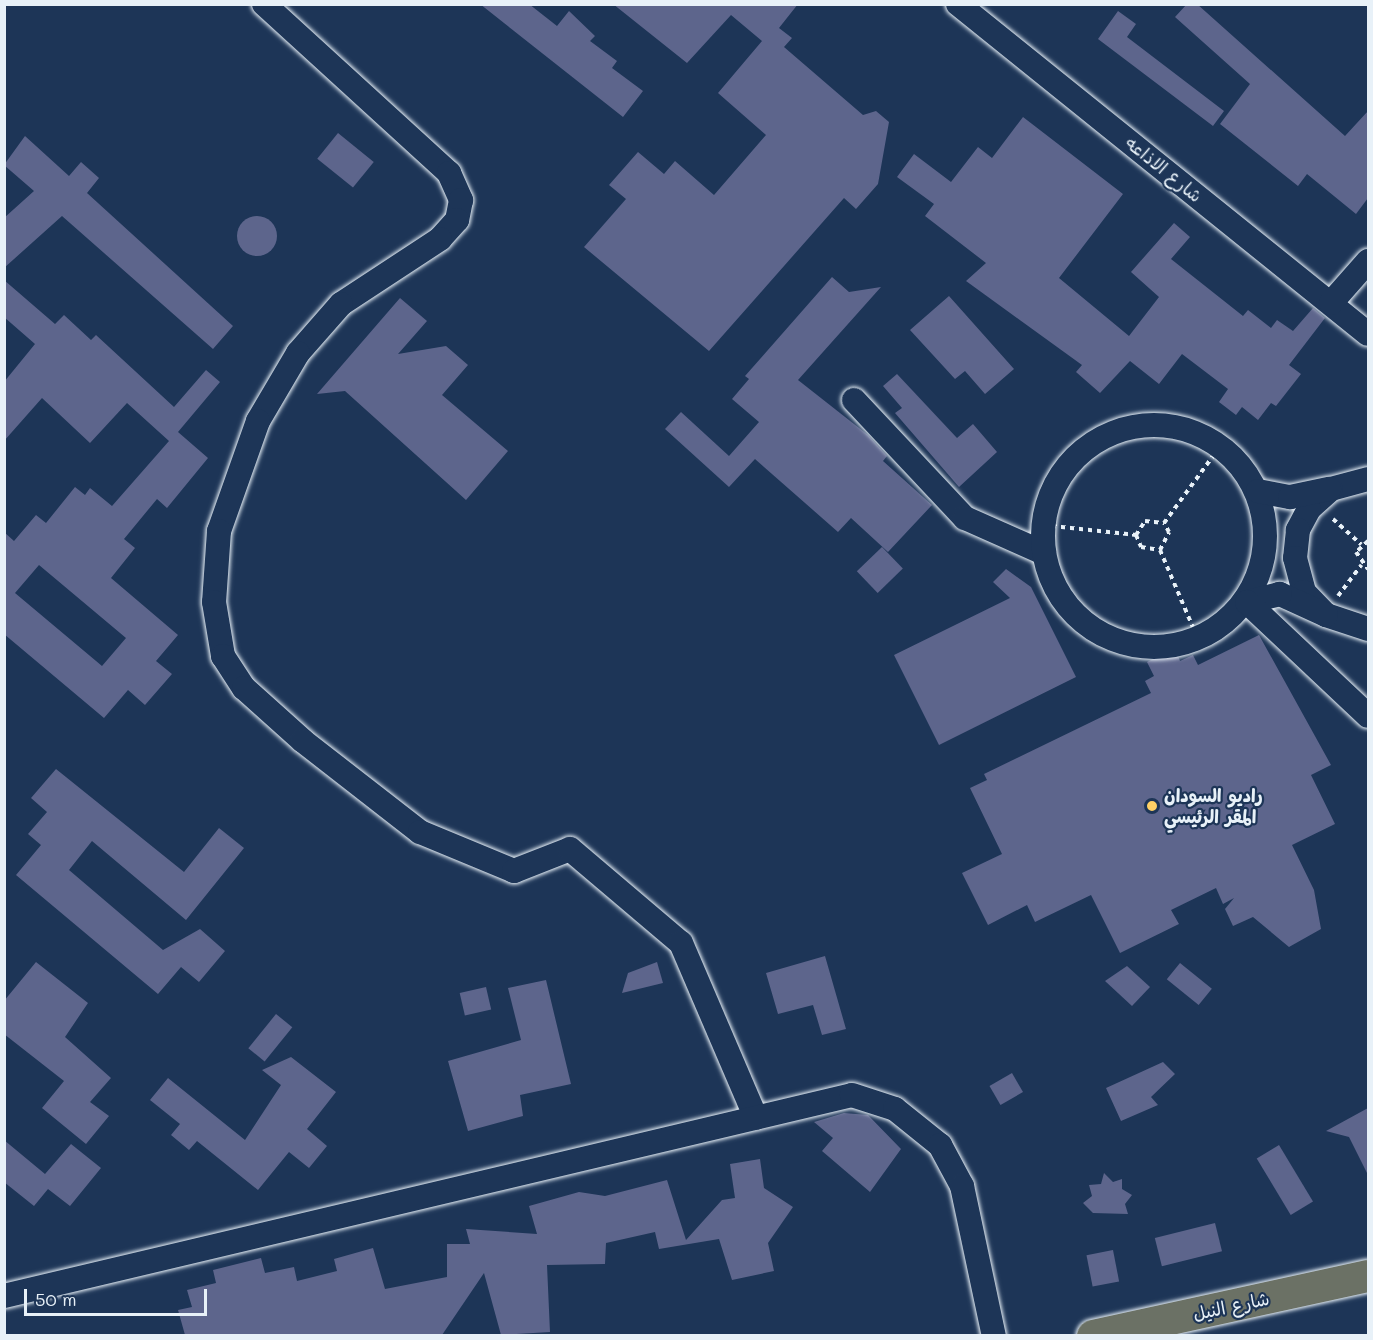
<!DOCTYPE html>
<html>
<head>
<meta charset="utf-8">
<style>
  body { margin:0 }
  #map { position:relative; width:1373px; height:1340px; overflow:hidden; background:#1d3557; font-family:Mali,"Playpen Sans Arabic",sans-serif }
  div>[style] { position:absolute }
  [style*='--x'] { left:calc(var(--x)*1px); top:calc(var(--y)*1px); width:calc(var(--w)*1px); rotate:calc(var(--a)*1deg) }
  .building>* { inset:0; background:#5d658c; transform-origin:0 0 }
  .round { border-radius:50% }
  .path>* { height:4px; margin-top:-2px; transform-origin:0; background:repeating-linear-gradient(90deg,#e8f1f8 0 4.5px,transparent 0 9px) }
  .roads { filter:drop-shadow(0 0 2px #e8f1f8) drop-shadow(0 0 2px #e8f1f8) }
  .minor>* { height:24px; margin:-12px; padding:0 12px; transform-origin:12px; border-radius:12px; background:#1d3557 }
  .minor>.ring { margin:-12px; padding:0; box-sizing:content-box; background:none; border:24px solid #1d3557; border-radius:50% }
  .major>* { height:32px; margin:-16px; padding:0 16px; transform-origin:16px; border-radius:16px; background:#6b7165 }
  .dots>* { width:16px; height:16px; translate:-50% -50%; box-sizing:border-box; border:3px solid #1d3557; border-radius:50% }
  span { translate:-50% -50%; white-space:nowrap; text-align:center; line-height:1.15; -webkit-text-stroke:4.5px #1d3557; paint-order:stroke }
  .street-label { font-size:18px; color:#e8f1f8 }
  .poi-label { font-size:18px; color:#e8f1f8; font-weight:700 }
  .left { translate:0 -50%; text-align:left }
  .frame { position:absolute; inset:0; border:6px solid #e8f1f8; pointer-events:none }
  .scale { position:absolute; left:24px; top:1289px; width:183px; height:27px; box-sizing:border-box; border:3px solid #e8f1f8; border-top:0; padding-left:8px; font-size:18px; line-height:21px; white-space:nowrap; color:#e8f1f8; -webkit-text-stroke:4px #1d3557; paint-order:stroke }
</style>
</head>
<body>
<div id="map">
  <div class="building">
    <div style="clip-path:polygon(480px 4px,529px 4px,557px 26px,569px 11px,595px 36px,590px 41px,617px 61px,612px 68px,643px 91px,623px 117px)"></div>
    <div style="clip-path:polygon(613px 4px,798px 4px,779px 28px,792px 38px,784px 47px,863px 115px,876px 111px,889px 122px,878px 184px,856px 209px,844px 198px,709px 351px,584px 247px,626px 199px,609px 185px,638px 152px,664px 174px,675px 161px,714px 195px,766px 135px,718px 93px,762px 41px,731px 15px,687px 63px)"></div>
    <div style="clip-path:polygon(1187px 4px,1197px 4px,1345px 136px,1368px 111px,1368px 198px,1356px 214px,1307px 174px,1298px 186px,1220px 124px,1250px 84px,1175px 17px)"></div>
    <div style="clip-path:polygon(1118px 11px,1136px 24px,1127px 37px,1224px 111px,1213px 126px,1098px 39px)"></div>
    <div style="clip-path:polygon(1023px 117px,1123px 194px,1059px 278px,1129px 336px,1159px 297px,1131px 272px,1174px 223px,1190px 237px,1171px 259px,1243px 316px,1248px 310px,1271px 328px,1277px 320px,1293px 331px,1313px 308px,1325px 318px,1289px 365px,1301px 374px,1276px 406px,1271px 403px,1258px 420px,1242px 407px,1236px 415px,1219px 402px,1228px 389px,1182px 354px,1159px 384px,1130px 361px,1100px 393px,1076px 372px,1082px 365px,966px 281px,986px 263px,925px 216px,934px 204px,897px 177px,914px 154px,951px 182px,978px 147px,992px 158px)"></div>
    <div style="left:338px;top:133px;width:46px;height:33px;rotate:39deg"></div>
    <div style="clip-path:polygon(25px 136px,69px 176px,81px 162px,99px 178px,87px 193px,233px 326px,213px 349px,62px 216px,4px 268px,4px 218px,34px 191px,4px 165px)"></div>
    <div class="round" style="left:237px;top:216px;width:40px;height:40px"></div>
    <div style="clip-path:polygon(832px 277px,849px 292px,881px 287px,798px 380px,868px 435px,887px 456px,883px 461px,932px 505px,888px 552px,851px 518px,838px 532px,755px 459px,729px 487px,665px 429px,681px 412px,729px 456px,759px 422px,732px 399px,749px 379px,745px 376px)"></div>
    <div style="clip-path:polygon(evenodd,4px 280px,55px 324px,64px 315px,91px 340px,96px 335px,174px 407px,206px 370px,220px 382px,178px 432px,208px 458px,167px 508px,157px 499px,124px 539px,135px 548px,111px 578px,178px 635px,156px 661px,172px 674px,145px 705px,128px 690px,104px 718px,4px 634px,4px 532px,14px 541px,36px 515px,46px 523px,75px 487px,85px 495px,90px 488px,112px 506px,169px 441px,127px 403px,90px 443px,42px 398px,4px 441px,4px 382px,35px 344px,4px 317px,4px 280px,39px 565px,126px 638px,102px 666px,15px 593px,39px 565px)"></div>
    <div style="clip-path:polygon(949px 296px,1014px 369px,985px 394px,965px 371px,955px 379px,910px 330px)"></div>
    <div style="clip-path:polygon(400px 298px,427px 321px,398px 354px,446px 346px,468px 365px,442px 395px,508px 451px,466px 500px,345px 391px,317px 394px)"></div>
    <div style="clip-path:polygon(897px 374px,957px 438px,973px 424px,997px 452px,959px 487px,895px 413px,902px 408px,883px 386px)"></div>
    <div style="left:882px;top:547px;width:30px;height:35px;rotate:46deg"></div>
    <div style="clip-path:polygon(1006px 569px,1031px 587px,1076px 677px,939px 745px,894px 655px,1010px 598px,993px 582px)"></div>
    <div style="clip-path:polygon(1259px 635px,1331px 765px,1311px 775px,1335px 824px,1292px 845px,1314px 890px,1321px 929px,1289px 947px,1253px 917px,1233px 926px,1225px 909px,1234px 898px,1223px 904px,1216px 888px,1171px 910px,1179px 924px,1120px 953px,1091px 895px,1035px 922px,1027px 905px,988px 925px,962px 873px,1002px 854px,970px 788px,987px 780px,984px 774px,1151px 693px,1145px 681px,1154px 676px,1147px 662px,1175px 648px,1180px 661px,1193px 655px,1198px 665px)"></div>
    <div style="clip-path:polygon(56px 769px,184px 872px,219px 828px,244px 848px,186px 920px,92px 841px,69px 870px,163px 950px,200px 929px,225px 951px,199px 982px,181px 967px,158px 994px,16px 875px,41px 845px,28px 834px,47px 812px,31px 798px)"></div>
    <div style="clip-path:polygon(825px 956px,846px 1029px,822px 1035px,813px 1005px,778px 1014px,766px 973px)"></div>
    <div style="clip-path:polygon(36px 962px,88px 1003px,65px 1037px,111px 1078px,90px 1102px,109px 1116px,86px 1144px,42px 1108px,64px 1081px,4px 1034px,4px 1001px)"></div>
    <div style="clip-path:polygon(657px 962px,663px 983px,622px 993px,628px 973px)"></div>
    <div style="left:1180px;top:963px;width:41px;height:21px;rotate:39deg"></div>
    <div style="clip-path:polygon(1127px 966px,1150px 987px,1132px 1006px,1105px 981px)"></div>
    <div style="clip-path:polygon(546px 980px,571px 1084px,520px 1095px,523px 1116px,468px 1131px,448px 1061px,521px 1040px,508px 988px)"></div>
    <div style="left:486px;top:987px;width:23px;height:27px;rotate:77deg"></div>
    <div style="left:276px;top:1014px;width:21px;height:44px;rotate:39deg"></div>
    <div style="clip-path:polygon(291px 1057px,336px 1092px,307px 1129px,327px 1146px,309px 1168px,289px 1152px,258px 1190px,197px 1141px,189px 1150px,171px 1135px,180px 1124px,150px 1100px,168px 1078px,245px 1140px,281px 1085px,262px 1070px)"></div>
    <div style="clip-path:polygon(1163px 1062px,1175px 1074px,1151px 1097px,1158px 1105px,1121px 1121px,1106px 1088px)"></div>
    <div style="left:1012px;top:1073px;width:22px;height:26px;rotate:60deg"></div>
    <div style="clip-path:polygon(1368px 1108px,1368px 1175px,1349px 1137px,1326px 1131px)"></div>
    <div style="clip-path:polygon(844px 1113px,868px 1115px,901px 1149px,870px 1192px,822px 1151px,833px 1138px,814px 1122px)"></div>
    <div style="clip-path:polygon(4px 1140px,45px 1174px,71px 1144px,101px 1168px,70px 1206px,48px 1189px,34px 1206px,4px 1182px)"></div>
    <div style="left:1279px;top:1145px;width:66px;height:26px;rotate:59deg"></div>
    <div style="clip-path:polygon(760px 1159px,764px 1188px,793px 1207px,768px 1243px,774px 1271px,732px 1280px,719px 1239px,659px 1249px,655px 1232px,606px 1243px,605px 1264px,547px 1265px,550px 1332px,501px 1335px,484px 1273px,442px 1335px,185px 1335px,178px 1310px,192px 1307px,187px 1290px,216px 1283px,213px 1270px,261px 1258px,265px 1273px,294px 1267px,297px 1281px,337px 1271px,334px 1259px,373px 1248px,385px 1289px,447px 1277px,447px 1244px,470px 1244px,466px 1229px,537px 1234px,529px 1206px,579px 1192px,605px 1196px,667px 1180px,686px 1240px,722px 1200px,735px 1198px,730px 1164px)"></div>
    <div style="clip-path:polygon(1104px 1173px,1113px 1182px,1122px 1179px,1122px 1189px,1132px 1195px,1125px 1204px,1128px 1214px,1093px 1213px,1083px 1203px,1092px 1196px,1089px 1185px,1101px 1184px)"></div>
    <div style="left:1215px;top:1223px;width:29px;height:62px;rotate:76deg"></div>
    <div style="left:1113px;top:1250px;width:32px;height:27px;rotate:79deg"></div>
  </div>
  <div class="path">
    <div style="--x:1333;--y:519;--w:38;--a:42"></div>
    <div style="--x:1043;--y:525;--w:94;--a:6.1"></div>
    <div style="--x:1136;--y:535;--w:17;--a:-57"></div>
    <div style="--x:1145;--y:521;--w:19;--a:6"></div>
    <div style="--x:1164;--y:523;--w:97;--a:-53.8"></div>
    <div style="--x:1136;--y:535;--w:13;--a:67"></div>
    <div style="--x:1141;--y:547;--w:19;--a:9"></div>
    <div style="--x:1160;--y:550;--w:20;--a:-63"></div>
    <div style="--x:1169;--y:532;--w:10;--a:-119"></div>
    <div style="--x:1368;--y:541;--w:16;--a:137"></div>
    <div style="--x:1356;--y:552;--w:21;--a:55"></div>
    <div style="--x:1160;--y:550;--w:97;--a:66.9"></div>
    <div style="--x:1338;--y:596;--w:39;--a:-53"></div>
  </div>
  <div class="roads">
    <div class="minor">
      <div style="--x:264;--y:4;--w:251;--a:42.4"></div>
      <div style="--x:449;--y:173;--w:30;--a:66"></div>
      <div style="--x:461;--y:200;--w:20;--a:101"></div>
      <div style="--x:457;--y:220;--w:25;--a:132"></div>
      <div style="--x:440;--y:239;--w:118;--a:146.7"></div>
      <div style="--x:341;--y:304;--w:65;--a:131.3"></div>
      <div style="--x:298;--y:353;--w:79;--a:120.5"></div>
      <div style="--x:258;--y:421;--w:117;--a:109.5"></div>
      <div style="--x:219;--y:531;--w:71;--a:94"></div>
      <div style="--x:214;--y:602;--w:55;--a:80.5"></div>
      <div style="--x:223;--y:656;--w:38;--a:57"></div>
      <div style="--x:244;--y:688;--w:79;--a:41.9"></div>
      <div style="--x:303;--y:741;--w:148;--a:37.9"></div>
      <div style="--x:420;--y:832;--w:102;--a:22.5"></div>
      <div style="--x:514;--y:871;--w:60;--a:-21.4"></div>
      <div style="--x:570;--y:849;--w:145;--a:40.3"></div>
      <div style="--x:681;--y:943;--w:190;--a:66.8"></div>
      <div style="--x:958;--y:4;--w:526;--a:38.83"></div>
      <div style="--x:1331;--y:303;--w:56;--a:-48.6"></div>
      <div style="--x:854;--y:400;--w:162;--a:46.8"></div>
      <div style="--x:965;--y:518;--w:86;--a:23.9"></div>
      <div class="ring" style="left:1043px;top:425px;width:198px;height:198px"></div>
      <div style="--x:1368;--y:479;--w:38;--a:165"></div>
      <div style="--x:1331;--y:489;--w:30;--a:138"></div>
      <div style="--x:1309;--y:509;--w:24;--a:118"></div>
      <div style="--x:1298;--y:530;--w:28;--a:96"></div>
      <div style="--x:1295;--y:558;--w:35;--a:75"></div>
      <div style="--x:1304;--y:592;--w:32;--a:46"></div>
      <div style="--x:1326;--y:615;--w:44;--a:18.4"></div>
      <div style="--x:1258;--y:491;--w:33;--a:11"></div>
      <div style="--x:1290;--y:497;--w:40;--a:-12"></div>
      <div style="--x:1326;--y:615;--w:51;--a:-155.5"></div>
      <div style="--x:1280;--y:594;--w:34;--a:166"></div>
      <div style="--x:1247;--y:602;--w:166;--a:43.3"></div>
      <div style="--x:4;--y:1296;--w:871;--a:-13.33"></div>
      <div style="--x:852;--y:1095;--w:45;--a:18"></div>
      <div style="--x:895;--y:1109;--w:58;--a:38.7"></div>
      <div style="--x:940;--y:1145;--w:47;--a:61.8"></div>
      <div style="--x:962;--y:1186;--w:153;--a:78"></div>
    </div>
    <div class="major">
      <div style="--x:1093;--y:1336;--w:281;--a:-12.3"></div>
    </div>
  </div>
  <div class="dots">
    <div style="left:1152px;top:806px;background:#ffd166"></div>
  </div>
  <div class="street-label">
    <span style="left:1164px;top:169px;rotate:39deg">شارع الاذاعه</span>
    <span style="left:1231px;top:1306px;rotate:-12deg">شارع النيل</span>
  </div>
  <div class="poi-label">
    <span class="left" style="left:1164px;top:806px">راديو السودان<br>المقر الرئيسي</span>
  </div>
  <div class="frame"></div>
  <div class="scale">50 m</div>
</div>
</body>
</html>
